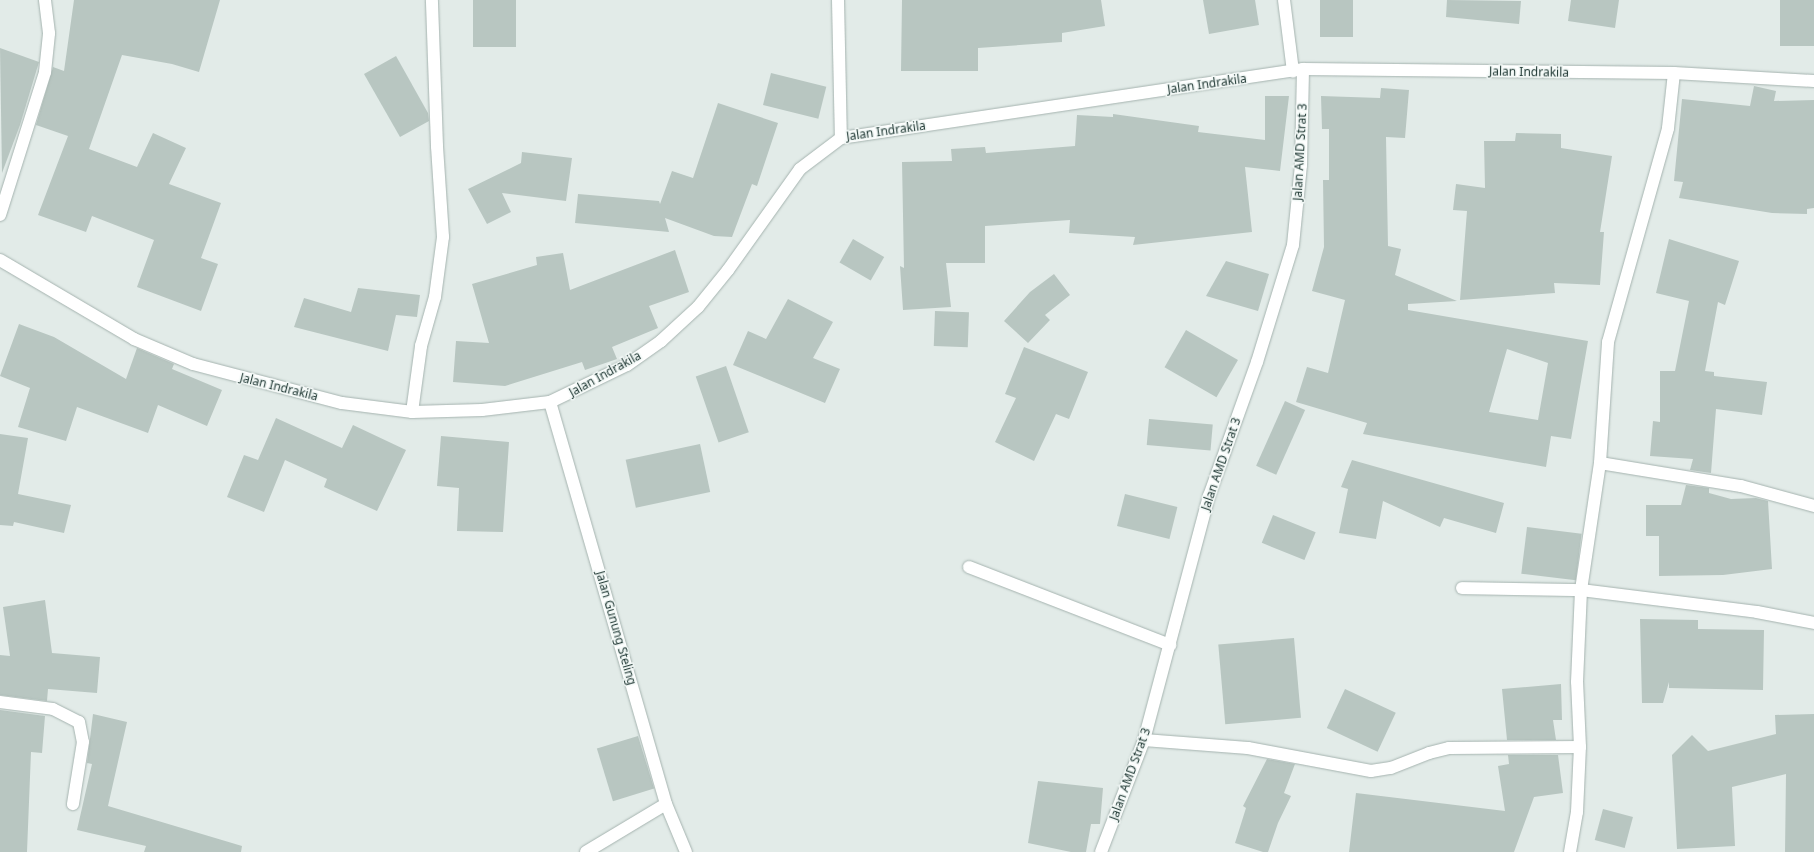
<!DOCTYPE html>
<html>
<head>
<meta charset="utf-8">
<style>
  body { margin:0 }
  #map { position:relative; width:1814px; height:852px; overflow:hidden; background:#e2ebe8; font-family:"Noto Sans",sans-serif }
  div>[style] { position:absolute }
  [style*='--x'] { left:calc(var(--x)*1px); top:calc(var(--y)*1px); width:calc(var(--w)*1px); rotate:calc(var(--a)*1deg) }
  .building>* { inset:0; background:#b8c6c1; transform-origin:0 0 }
  .roads { filter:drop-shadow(0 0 1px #a5b3af) drop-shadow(0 0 1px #a5b3af) }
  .service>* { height:12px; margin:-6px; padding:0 6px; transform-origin:6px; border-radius:6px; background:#fff }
  .minor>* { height:12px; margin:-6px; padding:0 6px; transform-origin:6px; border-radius:6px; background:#fff }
  .tertiary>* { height:12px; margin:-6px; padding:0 6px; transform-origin:6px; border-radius:6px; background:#fff }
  span { translate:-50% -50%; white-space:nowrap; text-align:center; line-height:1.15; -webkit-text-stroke:3px #f2f8f6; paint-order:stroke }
  .street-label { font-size:12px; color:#233b37 }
</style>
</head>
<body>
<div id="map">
  <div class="building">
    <div style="clip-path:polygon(74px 0,220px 0,199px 72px,172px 64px,122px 55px,89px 149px,137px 167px,153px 133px,186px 148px,169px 184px,221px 203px,201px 258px,218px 264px,201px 311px,137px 287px,154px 240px,92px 216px,86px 232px,38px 215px,68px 136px,36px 125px,53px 67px,64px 71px)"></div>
    <div style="left:473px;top:0;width:43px;height:47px"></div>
    <div style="clip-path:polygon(902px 0,1101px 0,1105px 26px,1062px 33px,1062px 42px,978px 48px,978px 71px,901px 71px)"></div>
    <div style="clip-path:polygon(1203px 0,1255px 0,1259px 25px,1209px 34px)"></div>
    <div style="left:1320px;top:0;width:33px;height:37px"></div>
    <div style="clip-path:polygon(1447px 0,1521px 1px,1519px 24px,1446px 17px)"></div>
    <div style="clip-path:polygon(1571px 0,1619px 0,1615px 28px,1568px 21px)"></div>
    <div style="left:1780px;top:0;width:34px;height:46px"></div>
    <div style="clip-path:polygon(0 48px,39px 62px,20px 125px,2px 173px)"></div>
    <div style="clip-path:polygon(396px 56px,428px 113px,429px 121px,400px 137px,364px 74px)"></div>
    <div style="left:771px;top:73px;width:57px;height:33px;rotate:14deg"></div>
    <div style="clip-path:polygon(1754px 86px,1776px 91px,1774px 101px,1814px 100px,1814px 208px,1807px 209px,1807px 214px,1772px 213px,1679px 198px,1683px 182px,1674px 181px,1682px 99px,1750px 106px)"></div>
    <div style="clip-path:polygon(evenodd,1381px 88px,1409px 90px,1405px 138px,1386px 137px,1388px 246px,1401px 249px,1395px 275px,1457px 301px,1408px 304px,1408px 310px,1588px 341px,1571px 439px,1551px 436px,1546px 467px,1363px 434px,1367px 423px,1296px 402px,1307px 367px,1328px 373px,1345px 300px,1312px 291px,1324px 247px,1323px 180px,1329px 180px,1329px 129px,1322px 129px,1321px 96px,1380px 98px,1381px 88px,1507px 349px,1548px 363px,1538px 420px,1489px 412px,1507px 349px)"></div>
    <div style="clip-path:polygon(1265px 96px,1289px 96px,1280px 171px,1245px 167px,1252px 232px,1133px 245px,1135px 237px,1069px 233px,1070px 220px,985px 226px,985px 263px,946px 263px,951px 307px,903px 310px,900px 266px,904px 268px,902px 162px,952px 161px,951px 149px,985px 147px,986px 153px,1075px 146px,1077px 115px,1113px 117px,1113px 114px,1199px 126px,1198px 132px,1265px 140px)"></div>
    <div style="clip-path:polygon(718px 103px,778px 123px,757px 186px,752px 184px,732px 237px,714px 236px,665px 218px,669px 232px,575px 223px,578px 194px,659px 201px,660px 204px,672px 171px,693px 178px)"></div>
    <div style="clip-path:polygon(1516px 133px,1561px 134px,1561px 148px,1612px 156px,1600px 232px,1604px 232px,1600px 285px,1554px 283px,1555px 293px,1460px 300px,1467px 211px,1453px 210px,1456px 184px,1485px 188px,1484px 141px,1515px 141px)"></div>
    <div style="clip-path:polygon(522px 152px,572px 158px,566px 201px,502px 193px,511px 212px,487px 224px,468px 189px,521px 163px)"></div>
    <div style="left:853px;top:239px;width:36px;height:27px;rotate:30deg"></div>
    <div style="clip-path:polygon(1669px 239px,1739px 261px,1725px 305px,1718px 302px,1705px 371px,1714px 372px,1714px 376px,1767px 382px,1762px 415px,1716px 409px,1711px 473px,1690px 470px,1693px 459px,1650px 456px,1653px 421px,1660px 422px,1660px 371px,1675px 371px,1689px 301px,1656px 293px)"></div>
    <div style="clip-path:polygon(675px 250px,689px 292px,649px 306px,658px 328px,612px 347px,617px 359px,585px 370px,582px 362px,505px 386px,453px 382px,456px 341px,489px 343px,472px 284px,537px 265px,536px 257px,563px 253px,570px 290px)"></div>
    <div style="clip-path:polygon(1226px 261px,1269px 274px,1258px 311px,1206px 296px)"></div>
    <div style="clip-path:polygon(1054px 274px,1070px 295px,1045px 315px,1050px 320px,1028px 343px,1004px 321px,1030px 292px)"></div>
    <div style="clip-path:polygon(358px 288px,420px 295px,417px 317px,396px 315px,388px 351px,294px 327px,304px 298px,351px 312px)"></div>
    <div style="clip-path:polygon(788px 299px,833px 322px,813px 358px,840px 369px,825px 403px,733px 365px,748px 331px,766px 339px)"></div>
    <div style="left:935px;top:311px;width:34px;height:35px;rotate:2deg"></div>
    <div style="clip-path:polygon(19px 324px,54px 337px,126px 379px,137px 348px,174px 364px,172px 369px,222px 390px,207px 426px,158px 405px,148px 433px,77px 407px,66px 441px,18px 427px,30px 388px,0 376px)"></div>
    <div style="left:1186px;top:330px;width:60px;height:43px;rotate:30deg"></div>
    <div style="clip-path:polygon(1024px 347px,1088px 372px,1069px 419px,1056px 414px,1034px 461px,995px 442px,1016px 398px,1005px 394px)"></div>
    <div style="left:726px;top:366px;width:70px;height:32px;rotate:71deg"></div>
    <div style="left:1285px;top:401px;width:22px;height:71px;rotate:24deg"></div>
    <div style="clip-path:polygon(276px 418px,342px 448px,353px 425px,406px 450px,377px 511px,324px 487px,327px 479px,285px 460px,264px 512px,227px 497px,244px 455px,258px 460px)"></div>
    <div style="left:1149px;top:419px;width:64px;height:26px;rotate:5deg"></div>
    <div style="clip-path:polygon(0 434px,28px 438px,18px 494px,71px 505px,64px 533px,14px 522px,13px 526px,0 525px)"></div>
    <div style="clip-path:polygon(441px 436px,509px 442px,503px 532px,457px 531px,459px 488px,437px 486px)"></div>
    <div style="left:700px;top:444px;width:49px;height:76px;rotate:78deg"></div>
    <div style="clip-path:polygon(1352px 460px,1504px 503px,1496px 533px,1444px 518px,1440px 527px,1383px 501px,1376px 539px,1339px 533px,1348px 489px,1341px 487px)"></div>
    <div style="clip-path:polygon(1686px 485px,1709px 488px,1709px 493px,1731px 499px,1756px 498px,1768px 501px,1772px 569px,1723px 575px,1659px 576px,1659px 536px,1646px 536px,1646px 505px,1681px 505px)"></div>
    <div style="left:1125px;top:494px;width:54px;height:33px;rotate:14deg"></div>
    <div style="left:1273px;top:515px;width:46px;height:30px;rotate:22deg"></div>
    <div style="left:1527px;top:527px;width:55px;height:47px;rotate:7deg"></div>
    <div style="clip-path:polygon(45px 600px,52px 653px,100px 657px,97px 693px,48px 689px,47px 701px,0 695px,0 655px,10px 656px,3px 607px)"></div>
    <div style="clip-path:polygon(1640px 619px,1698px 620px,1698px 629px,1764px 630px,1763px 690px,1669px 688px,1669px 682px,1663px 703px,1642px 703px)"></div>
    <div style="left:1294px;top:638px;width:80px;height:76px;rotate:85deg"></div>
    <div style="clip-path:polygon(1561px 684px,1562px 720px,1553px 720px,1556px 740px,1507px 740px,1502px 689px)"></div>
    <div style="left:1345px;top:689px;width:56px;height:43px;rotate:25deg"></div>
    <div style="clip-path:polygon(0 710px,45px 716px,42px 753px,31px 752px,27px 852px,0 852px)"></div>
    <div style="clip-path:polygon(93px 714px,127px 722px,108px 806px,242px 846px,241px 852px,144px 852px,146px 846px,77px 830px,92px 764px,87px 763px)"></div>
    <div style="clip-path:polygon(1814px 714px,1814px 852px,1785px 852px,1786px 774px,1732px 787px,1735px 846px,1677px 849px,1672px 755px,1692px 735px,1708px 751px,1776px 734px,1775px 715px)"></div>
    <div style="left:638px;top:736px;width:55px;height:43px;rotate:73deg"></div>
    <div style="clip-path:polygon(1508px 755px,1558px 755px,1563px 793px,1534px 797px,1514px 852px,1349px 852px,1356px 793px,1505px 811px,1498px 766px,1509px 764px)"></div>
    <div style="clip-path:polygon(1267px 759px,1295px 764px,1284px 793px,1291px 796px,1278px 823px,1268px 852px,1263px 852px,1235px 843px,1246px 808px,1243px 806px)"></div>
    <div style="clip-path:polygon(1038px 781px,1103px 788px,1100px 824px,1091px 824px,1086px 852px,1071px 852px,1028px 843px)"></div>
    <div style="left:1603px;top:809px;width:31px;height:32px;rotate:15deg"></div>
  </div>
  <div class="roads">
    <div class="service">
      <div style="--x:969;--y:567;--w:216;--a:21.2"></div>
    </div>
    <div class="minor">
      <div style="--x:1284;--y:0;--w:72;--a:82.8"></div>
      <div style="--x:0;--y:215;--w:150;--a:-72.5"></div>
      <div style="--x:45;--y:72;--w:39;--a:-84"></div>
      <div style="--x:49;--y:33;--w:33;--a:-97"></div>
      <div style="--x:550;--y:402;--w:418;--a:73.9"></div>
      <div style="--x:666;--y:804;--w:52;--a:67.4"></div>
      <div style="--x:412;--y:412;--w:67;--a:-82.2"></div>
      <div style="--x:421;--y:346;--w:51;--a:-74.1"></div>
      <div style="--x:435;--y:297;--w:61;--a:-82.4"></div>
      <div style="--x:443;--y:237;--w:91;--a:-93.8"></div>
      <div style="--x:437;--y:146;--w:146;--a:-92"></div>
      <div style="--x:1600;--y:463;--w:143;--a:9.3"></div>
      <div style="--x:1741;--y:486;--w:76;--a:15.3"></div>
      <div style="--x:1462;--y:588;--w:119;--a:1"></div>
      <div style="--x:1581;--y:590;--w:128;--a:-81.5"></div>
      <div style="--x:1600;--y:463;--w:121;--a:-86.2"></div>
      <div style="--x:1608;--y:342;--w:222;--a:-74.3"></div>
      <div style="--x:1668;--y:128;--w:55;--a:-83.8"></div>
      <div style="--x:0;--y:702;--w:53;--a:7.5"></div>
      <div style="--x:53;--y:709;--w:29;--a:27"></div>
      <div style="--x:79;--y:722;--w:20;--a:79"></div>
      <div style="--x:83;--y:742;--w:63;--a:99.2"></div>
      <div style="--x:1144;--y:740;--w:104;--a:4.4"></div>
      <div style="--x:1248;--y:748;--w:125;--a:10.6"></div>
      <div style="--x:1371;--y:771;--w:20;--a:-9"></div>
      <div style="--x:1391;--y:768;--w:41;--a:-21.5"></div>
      <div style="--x:1429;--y:753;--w:21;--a:-14"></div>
      <div style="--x:1449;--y:748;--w:131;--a:-0.4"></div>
      <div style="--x:586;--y:852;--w:93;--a:-31"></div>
      <div style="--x:1101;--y:852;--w:120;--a:-69"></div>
      <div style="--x:1144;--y:740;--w:253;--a:-75.1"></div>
      <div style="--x:1209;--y:496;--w:142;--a:-70.3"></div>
      <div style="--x:1257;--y:362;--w:122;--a:-72.9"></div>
      <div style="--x:1293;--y:245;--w:80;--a:-84.3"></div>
      <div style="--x:1301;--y:165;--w:96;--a:-88.8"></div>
      <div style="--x:1570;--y:852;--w:41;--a:-80.1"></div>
      <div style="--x:1577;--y:812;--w:65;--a:-87.4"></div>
      <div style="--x:1580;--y:747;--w:65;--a:-92.6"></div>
      <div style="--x:1577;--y:682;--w:92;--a:-87.5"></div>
      <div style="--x:1581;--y:590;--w:177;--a:7.1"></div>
      <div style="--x:1757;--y:612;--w:58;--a:10.9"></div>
    </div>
    <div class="tertiary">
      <div style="--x:838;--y:0;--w:138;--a:88.8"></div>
      <div style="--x:0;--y:260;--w:156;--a:30.5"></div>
      <div style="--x:134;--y:339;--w:64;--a:23"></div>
      <div style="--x:193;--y:364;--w:154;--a:14.7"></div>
      <div style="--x:342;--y:403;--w:71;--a:7.3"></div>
      <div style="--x:412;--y:412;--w:70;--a:-1.6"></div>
      <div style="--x:482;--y:410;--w:68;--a:-6.7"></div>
      <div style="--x:550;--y:402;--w:85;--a:-25.7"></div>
      <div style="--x:627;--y:365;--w:42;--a:-35.2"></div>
      <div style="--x:661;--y:341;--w:50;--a:-42.6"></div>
      <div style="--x:698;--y:307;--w:48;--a:-51"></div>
      <div style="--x:728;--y:270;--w:124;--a:-54.5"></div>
      <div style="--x:800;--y:169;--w:51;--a:-37.1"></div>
      <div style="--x:841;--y:138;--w:467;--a:-8.5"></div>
      <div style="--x:1303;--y:69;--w:371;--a:0.6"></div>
      <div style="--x:1674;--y:73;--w:140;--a:3.3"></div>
    </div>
  </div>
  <div class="street-label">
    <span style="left:1529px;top:72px;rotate:1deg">Jalan Indrakila</span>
    <span style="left:1207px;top:84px;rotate:-8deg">Jalan Indrakila</span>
    <span style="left:886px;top:131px;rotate:-8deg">Jalan Indrakila</span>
    <span style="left:1300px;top:152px;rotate:-87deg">Jalan AMD Strat 3</span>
    <span style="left:605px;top:374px;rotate:-29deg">Jalan Indrakila</span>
    <span style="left:279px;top:387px;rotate:14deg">Jalan Indrakila</span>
    <span style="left:1221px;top:464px;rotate:-71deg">Jalan AMD Strat 3</span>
    <span style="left:616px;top:628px;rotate:74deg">Jalan Gunung Steling</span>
    <span style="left:1130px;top:774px;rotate:-70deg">Jalan AMD Strat 3</span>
  </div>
</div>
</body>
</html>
